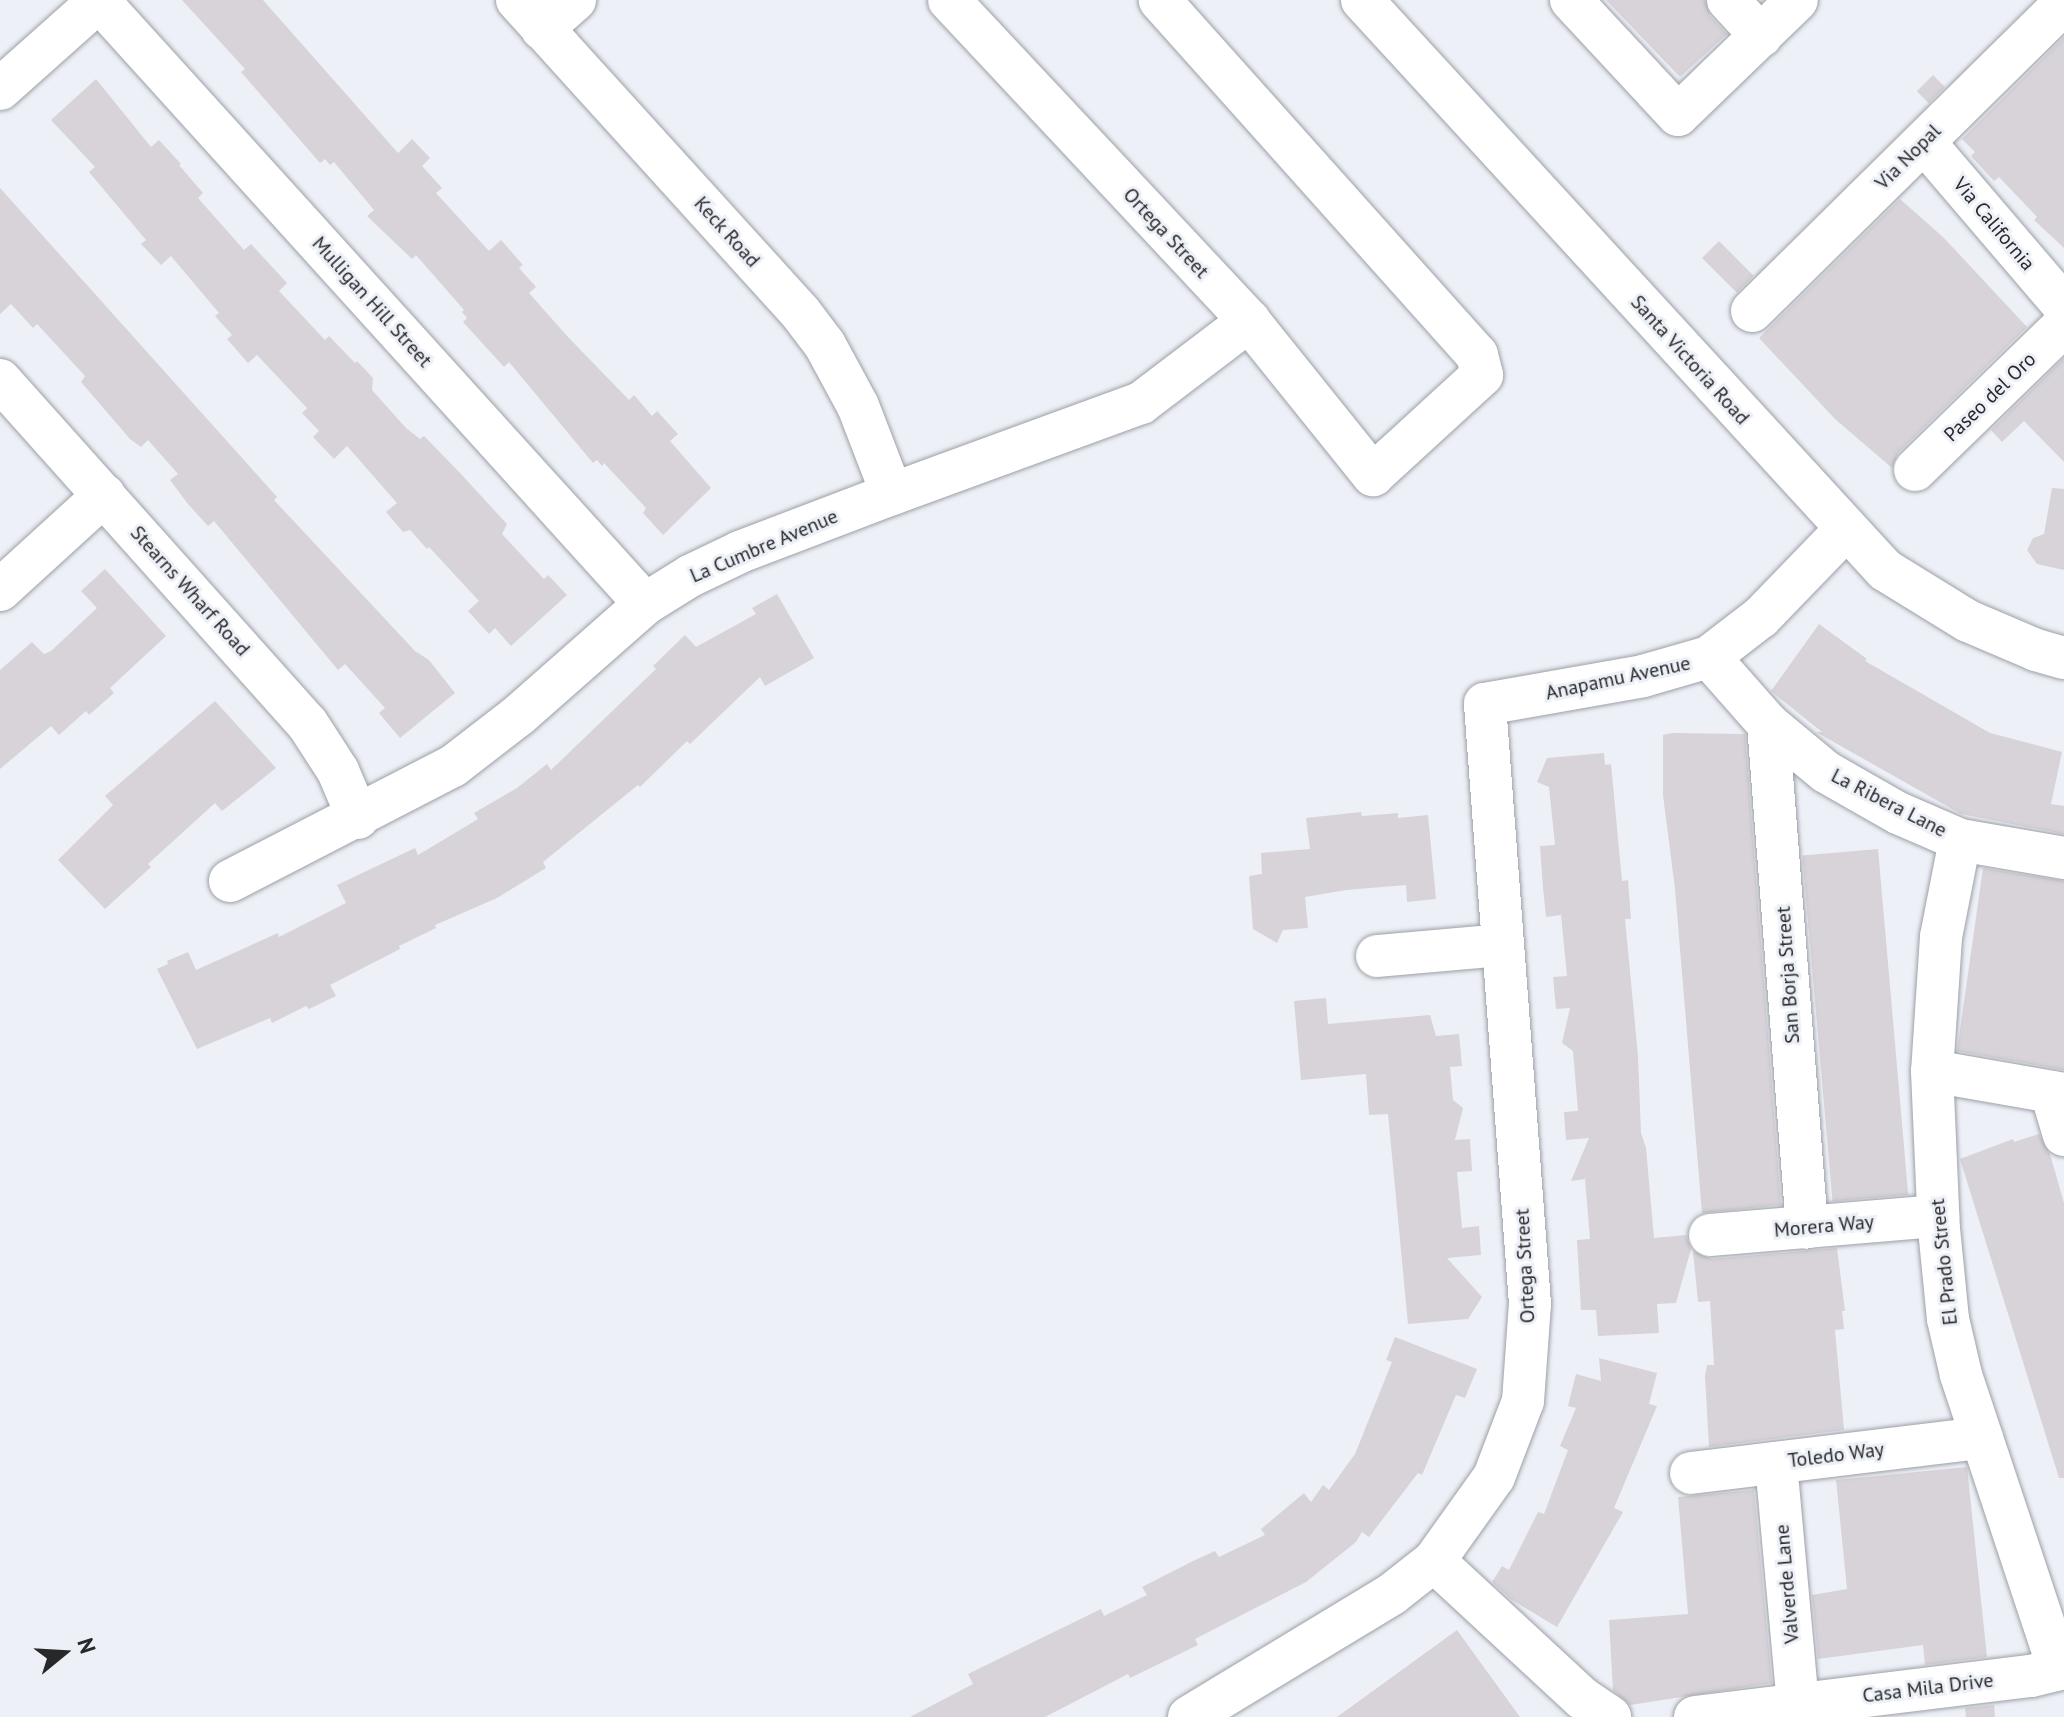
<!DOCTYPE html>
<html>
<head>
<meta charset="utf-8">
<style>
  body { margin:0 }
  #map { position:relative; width:2064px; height:1717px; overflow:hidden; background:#edf1f7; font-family:"PT Sans",sans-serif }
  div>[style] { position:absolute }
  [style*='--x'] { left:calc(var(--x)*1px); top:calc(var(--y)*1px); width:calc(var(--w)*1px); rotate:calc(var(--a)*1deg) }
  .building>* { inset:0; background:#d7d3d8; transform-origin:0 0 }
  .roads { filter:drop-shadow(0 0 2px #9da0a6) drop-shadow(0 0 2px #9da0a6) }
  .minor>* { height:42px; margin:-21px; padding:0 21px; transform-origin:21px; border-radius:21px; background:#fff }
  span { translate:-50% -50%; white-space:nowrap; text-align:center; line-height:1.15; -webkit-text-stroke:6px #edf1f7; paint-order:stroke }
  .street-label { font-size:20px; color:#27282a }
  .north { position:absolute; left:24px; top:1613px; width:80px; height:80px; -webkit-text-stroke:6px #edf1f7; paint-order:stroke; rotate:72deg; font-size:22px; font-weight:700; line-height:32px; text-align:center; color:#27282a }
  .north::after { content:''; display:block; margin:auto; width:28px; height:36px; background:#27282a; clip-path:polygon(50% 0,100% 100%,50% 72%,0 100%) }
</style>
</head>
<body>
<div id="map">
  <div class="building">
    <div style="clip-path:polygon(182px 0,263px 0,398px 153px,412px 139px,430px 158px,422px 166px,442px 188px,436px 193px,489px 251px,501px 240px,523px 265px,519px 268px,536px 287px,529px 293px,568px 337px,629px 400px,634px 395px,652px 416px,657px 411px,678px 434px,670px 441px,711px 488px,663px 535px,643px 513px,646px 508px,604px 463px,602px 466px,597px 460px,593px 463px,509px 362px,504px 367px,463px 322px,467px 318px,462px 312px,464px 310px,416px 255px,412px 259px,367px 216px,374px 210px,334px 162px,330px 165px,325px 159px,320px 163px,241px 72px,245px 69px)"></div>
    <div style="clip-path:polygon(1606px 0,1705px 0,1710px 16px,1727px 34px,1680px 77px)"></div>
    <div style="clip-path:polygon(2064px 37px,2064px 248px,2034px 220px,2037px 217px,1999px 177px,1994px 181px,1971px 156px,1975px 152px,1962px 139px)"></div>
    <div style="left:1933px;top:75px;width:17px;height:23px;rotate:45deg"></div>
    <div style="clip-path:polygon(96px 79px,151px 147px,159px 140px,181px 164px,179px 165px,203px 193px,198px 198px,244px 250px,251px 244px,287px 283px,279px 291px,325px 340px,329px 336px,355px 363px,357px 361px,373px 378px,372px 390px,406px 428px,420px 439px,424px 436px,461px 474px,507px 524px,502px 534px,544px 579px,548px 575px,567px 595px,511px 646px,495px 628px,489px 634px,468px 611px,479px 601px,429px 547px,427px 549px,410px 530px,403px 532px,386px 512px,397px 503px,347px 446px,334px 459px,313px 437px,319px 431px,302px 413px,307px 408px,257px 355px,248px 363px,227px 339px,232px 335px,215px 316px,219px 313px,171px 256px,161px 265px,141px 244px,146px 240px,89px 172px,95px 167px,51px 120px)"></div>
    <div style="clip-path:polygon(0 188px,277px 497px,274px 500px,415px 651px,429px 660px,455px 693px,400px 738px,379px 713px,385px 708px,345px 664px,338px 670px,214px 521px,208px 526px,188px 504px,170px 480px,178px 474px,148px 440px,141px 447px,130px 439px,81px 382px,85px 376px,37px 324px,33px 328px,11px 304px,0 314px)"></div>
    <div style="clip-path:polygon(1900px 199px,1944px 238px,2027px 327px,1898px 453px,1892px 468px,1835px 419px,1759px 338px)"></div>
    <div style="left:1719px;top:241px;width:49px;height:24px;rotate:45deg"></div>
    <div style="clip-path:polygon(2064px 358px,2064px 462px,2024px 421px,2002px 442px,1991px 430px)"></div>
    <div style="clip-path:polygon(2052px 488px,2064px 489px,2064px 570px,2037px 564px,2027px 550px,2033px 538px,2044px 534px)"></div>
    <div style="clip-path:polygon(105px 569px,166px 636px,110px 688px,114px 693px,89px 715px,86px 711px,59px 735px,51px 726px,0 769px,0 670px,32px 642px,44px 654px,51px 651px,97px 608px,81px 591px)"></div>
    <div style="clip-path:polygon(777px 594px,814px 658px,765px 686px,760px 677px,690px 744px,687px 741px,640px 787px,638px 785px,543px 862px,546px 868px,497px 898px,435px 925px,436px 928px,399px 946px,400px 949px,330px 985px,336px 996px,309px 1009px,306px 1006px,272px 1023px,270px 1018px,197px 1049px,157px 969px,168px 964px,167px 961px,188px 952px,196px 970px,278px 933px,279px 937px,346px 903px,337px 885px,415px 848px,418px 855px,478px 819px,474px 813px,517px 788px,547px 764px,551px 770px,656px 669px,653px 666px,685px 635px,696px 647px,756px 614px,752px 608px)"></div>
    <div style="clip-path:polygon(1819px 624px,1867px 659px,1865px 661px,1990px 733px,2062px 752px,2051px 804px,2064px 806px,2064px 834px,1961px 814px,1816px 732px,1822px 732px,1771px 691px)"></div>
    <div style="clip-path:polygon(215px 701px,276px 768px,222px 811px,215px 803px,148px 864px,151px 867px,105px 909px,58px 860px,113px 805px,105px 796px)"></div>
    <div style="clip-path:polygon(1672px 733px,1745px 734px,1781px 1205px,1702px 1213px,1675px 889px,1663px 795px,1663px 735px)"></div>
    <div style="clip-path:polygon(1604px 753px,1605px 765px,1611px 764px,1622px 881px,1628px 880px,1631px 919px,1625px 919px,1638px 1056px,1641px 1133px,1646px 1148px,1654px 1238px,1686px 1235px,1691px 1249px,1676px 1303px,1657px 1304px,1659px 1333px,1598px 1336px,1596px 1310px,1581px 1310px,1577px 1240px,1590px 1239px,1585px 1179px,1571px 1181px,1589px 1138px,1566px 1140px,1564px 1112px,1578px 1111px,1573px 1051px,1562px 1043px,1570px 1008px,1556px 1009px,1553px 977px,1567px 976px,1561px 915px,1546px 917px,1543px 888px,1540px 846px,1555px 845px,1549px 787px,1537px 782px,1547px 758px)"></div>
    <div style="clip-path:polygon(1361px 812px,1362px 816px,1398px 813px,1398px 818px,1428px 815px,1436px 899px,1407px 902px,1406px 885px,1346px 890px,1305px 897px,1308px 928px,1283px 930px,1277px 943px,1253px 929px,1249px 876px,1262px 874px,1261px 853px,1310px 849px,1306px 818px)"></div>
    <div style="left:1878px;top:849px;width:347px;height:76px;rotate:85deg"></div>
    <div style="clip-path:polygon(1983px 868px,2064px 881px,2064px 1070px,1957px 1051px)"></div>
    <div style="clip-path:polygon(1326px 998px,1328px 1024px,1430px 1015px,1436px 1036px,1459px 1034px,1462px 1066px,1450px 1067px,1453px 1100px,1463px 1108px,1455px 1140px,1470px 1139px,1472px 1171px,1457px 1172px,1462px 1228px,1479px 1226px,1481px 1255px,1447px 1258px,1482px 1297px,1468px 1319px,1408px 1324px,1388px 1114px,1369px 1115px,1366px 1074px,1301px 1080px,1294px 1001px)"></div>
    <div style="clip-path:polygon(2039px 1134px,2050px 1154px,2064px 1203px,2064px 1478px,2059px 1478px,1960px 1159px,2013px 1139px,2014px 1142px)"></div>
    <div style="clip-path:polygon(1837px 1248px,1845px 1311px,1842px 1311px,1844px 1329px,1835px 1330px,1844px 1430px,1709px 1447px,1705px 1376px,1707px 1365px,1714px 1365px,1710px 1301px,1698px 1302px,1693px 1251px,1712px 1259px)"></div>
    <div style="clip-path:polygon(1395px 1337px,1477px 1369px,1465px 1398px,1456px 1395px,1422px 1475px,1418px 1473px,1369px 1537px,1362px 1532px,1356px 1542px,1306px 1582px,1195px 1639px,1198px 1645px,1130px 1678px,1128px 1674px,1045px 1717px,910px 1717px,973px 1684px,968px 1674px,1101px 1609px,1104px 1616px,1147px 1595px,1142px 1587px,1193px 1561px,1215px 1551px,1219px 1557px,1265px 1535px,1261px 1529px,1304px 1493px,1311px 1502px,1323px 1485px,1329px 1490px,1355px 1454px,1392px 1362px,1386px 1360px)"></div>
    <div style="clip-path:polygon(1599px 1358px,1657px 1373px,1649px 1404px,1657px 1406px,1614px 1508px,1623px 1512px,1557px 1627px,1512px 1600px,1492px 1582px,1502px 1566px,1509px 1570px,1538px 1512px,1544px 1514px,1568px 1450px,1560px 1446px,1576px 1408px,1568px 1406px,1576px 1374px,1601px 1381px)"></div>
    <div style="clip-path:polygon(1967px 1467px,1987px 1657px,1925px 1665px,1923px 1645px,1818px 1659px,1812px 1595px,1847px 1589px,1836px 1480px)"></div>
    <div style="clip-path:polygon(1754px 1490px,1772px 1683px,1630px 1705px,1613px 1690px,1609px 1620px,1688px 1614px,1678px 1497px)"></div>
    <div style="clip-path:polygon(1457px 1630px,1520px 1717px,1337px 1717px,1406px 1667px)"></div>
    <div style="clip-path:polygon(1994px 1705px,1995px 1717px,1966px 1717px,1965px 1708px)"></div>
  </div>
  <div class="roads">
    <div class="minor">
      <div style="--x:517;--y:0;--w:421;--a:47.8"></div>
      <div style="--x:800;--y:312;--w:41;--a:52.9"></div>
      <div style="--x:825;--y:345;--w:69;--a:61.6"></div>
      <div style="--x:858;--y:406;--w:94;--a:68.9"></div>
      <div style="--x:949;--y:0;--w:439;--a:46.9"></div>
      <div style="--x:1249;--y:321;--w:198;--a:51.2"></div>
      <div style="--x:1373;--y:475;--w:148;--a:-42.5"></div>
      <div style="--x:1482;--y:375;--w:21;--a:-104"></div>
      <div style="--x:1477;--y:355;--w:476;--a:-131.8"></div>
      <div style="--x:1362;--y:0;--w:774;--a:47.46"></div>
      <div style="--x:1885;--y:570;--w:97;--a:31.6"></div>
      <div style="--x:1968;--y:621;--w:74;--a:23.1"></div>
      <div style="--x:2036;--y:650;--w:29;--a:16"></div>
      <div style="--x:1571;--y:0;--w:157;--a:47.1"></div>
      <div style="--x:1678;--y:115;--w:165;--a:-44"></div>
      <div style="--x:1728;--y:0;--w:49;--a:47.5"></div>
      <div style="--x:99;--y:1;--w:813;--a:47.84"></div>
      <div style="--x:542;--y:29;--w:44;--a:-41.3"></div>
      <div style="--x:0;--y:89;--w:134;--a:-41.7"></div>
      <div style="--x:1924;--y:142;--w:216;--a:49.5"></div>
      <div style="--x:1752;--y:311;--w:438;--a:-44.6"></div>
      <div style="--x:0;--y:380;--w:460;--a:48.2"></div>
      <div style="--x:307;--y:723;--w:57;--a:57.1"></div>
      <div style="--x:338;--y:771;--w:51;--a:66.9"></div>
      <div style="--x:1915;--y:470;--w:208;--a:-44.2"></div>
      <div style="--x:0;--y:590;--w:141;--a:-42.4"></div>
      <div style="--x:1709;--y:657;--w:89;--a:48.6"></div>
      <div style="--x:1768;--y:724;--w:75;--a:39.6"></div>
      <div style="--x:1826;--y:772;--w:83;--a:29.7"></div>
      <div style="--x:1898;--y:813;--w:68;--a:23.5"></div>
      <div style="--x:1960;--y:840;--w:106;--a:9.8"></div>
      <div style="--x:1768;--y:724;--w:505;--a:85.57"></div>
      <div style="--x:1960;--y:840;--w:99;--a:101.1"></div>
      <div style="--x:1941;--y:937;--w:134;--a:93.8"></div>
      <div style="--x:1932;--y:1071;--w:158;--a:87.5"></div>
      <div style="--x:1939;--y:1229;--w:90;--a:84.3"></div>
      <div style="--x:1948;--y:1319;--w:57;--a:76.9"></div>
      <div style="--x:1961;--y:1375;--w:310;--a:71.6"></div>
      <div style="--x:230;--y:881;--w:251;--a:-27.3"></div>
      <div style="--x:453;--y:766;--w:83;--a:-37.7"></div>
      <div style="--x:519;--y:715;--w:168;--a:-41.4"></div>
      <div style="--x:645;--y:604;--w:53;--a:-31.9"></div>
      <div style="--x:690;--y:576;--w:55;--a:-25.6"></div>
      <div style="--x:740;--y:552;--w:163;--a:-20.9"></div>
      <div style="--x:892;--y:494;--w:265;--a:-20.1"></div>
      <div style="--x:1141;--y:403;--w:136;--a:-37.2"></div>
      <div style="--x:1377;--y:956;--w:126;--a:-5"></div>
      <div style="--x:1932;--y:1071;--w:134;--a:9.9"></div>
      <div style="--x:2051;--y:1092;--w:45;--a:73.2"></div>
      <div style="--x:1710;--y:1235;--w:229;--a:-4.8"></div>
      <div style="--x:1776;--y:1463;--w:242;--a:84.8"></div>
      <div style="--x:1691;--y:1473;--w:293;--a:-6.9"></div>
      <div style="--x:1434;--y:1561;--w:202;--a:42.8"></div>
      <div style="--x:1582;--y:1698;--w:34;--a:34"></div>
      <div style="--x:1189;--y:1717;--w:237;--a:-31.2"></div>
      <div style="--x:1392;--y:1594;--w:53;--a:-38.2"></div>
      <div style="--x:1434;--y:1561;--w:103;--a:-54.5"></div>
      <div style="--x:1494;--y:1477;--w:81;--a:-69.1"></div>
      <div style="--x:1523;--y:1401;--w:97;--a:-85.9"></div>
      <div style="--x:1530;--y:1304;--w:602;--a:-94.29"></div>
      <div style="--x:1485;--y:704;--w:160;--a:-10"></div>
      <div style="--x:1643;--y:676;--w:69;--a:-16.1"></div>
      <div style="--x:1709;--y:657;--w:66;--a:-37.6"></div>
      <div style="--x:1761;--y:617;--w:121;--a:-46"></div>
      <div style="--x:1695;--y:1717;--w:338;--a:-7"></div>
      <div style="--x:2031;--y:1676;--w:34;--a:-14"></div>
    </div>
  </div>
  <div class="street-label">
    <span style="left:1908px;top:157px;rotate:-45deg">Via Nopal</span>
    <span style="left:1994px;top:224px;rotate:50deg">Via California</span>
    <span style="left:727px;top:232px;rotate:48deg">Keck Road</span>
    <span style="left:1166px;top:233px;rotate:47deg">Ortega Street</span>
    <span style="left:372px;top:302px;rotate:48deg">Mulligan Hill Street</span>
    <span style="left:1690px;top:360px;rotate:48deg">Santa Victoria Road</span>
    <span style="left:1990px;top:397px;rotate:-44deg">Paseo del Oro</span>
    <span style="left:764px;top:546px;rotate:-23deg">La Cumbre Avenue</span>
    <span style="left:190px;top:591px;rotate:48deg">Stearns Wharf Road</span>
    <span style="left:1618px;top:678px;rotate:-12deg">Anapamu Avenue</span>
    <span style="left:1889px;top:803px;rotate:27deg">La Ribera Lane</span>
    <span style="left:1788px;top:975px;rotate:-94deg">San Borja Street</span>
    <span style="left:1824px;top:1226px;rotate:-5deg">Morera Way</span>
    <span style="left:1944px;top:1262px;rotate:-96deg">El Prado Street</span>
    <span style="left:1525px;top:1266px;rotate:-93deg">Ortega Street</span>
    <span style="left:1836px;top:1455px;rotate:-7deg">Toledo Way</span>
    <span style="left:1787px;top:1584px;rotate:-95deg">Valverde Lane</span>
    <span style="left:1928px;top:1688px;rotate:-7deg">Casa Mila Drive</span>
  </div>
  <div class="north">N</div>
</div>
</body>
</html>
